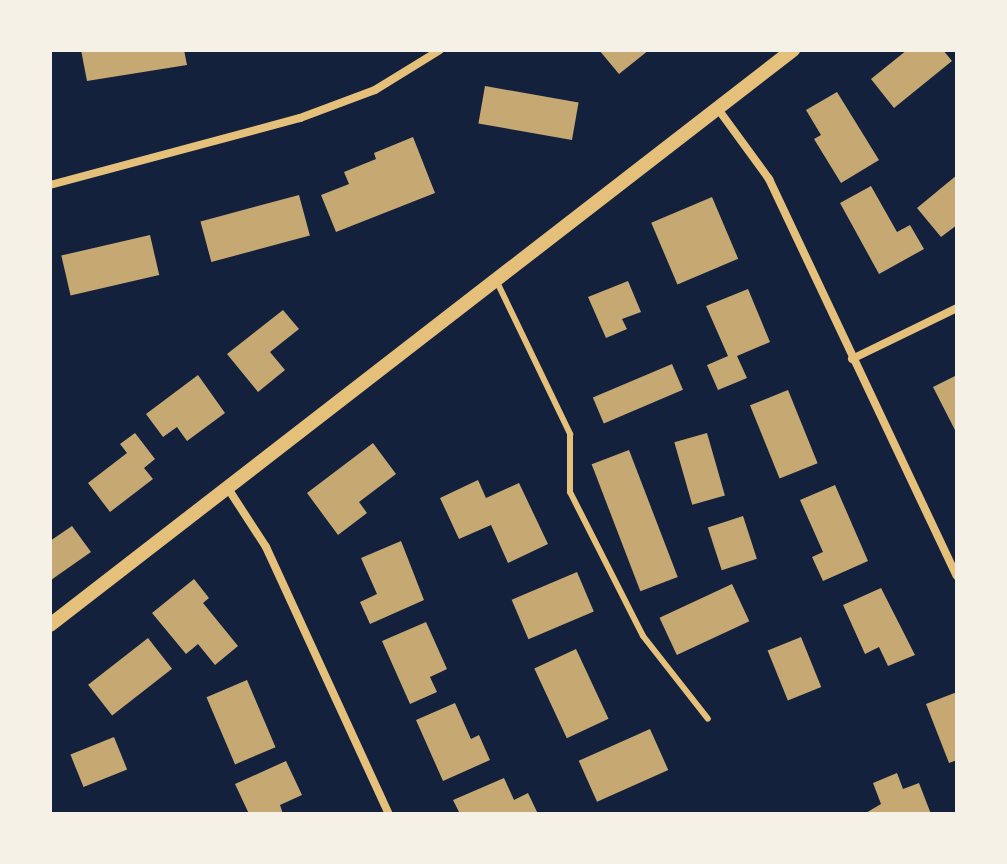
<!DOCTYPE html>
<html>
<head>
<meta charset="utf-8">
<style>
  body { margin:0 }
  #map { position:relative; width:1007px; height:864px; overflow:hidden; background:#14213d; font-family:"Fira Sans Condensed",sans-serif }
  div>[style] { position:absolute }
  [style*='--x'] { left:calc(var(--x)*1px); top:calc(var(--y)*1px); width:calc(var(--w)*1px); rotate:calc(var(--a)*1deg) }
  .building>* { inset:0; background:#c6a872; transform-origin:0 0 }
  .service>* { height:6px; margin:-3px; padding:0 3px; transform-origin:3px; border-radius:3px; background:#e5c07b }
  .minor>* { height:8px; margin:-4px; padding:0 4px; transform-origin:4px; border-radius:4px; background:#e5c07b }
  .tertiary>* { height:14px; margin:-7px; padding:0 7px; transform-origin:7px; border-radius:7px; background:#e5c07b }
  span { translate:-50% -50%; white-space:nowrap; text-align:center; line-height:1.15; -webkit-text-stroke:8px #f6f1e7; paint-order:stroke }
  .frame { position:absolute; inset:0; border:52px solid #f6f1e7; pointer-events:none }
</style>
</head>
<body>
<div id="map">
  <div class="building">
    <div style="clip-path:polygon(81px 50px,184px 50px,187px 65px,87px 81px)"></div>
    <div style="clip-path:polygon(599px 50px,649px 50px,619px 74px)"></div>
    <div style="clip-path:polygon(907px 50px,943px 50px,952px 61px,894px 108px,871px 79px)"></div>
    <div style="left:485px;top:86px;width:95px;height:38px;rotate:10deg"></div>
    <div style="clip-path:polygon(837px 92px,879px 160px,841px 183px,814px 139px,821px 135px,806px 110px)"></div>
    <div style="clip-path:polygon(413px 137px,435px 193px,336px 232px,321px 195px,349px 184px,344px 172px,376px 159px,374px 153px)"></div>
    <div style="clip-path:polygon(957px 175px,957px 225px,941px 237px,917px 208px)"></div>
    <div style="clip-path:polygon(871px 186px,897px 232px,910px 225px,924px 249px,879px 274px,840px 203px)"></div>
    <div style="left:299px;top:195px;width:42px;height:102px;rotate:75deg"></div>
    <div style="left:712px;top:197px;width:67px;height:66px;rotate:67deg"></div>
    <div style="left:150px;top:235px;width:41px;height:91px;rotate:77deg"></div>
    <div style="clip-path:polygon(628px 281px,641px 312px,622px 319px,627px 329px,606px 338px,588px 297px)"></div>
    <div style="clip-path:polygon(748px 289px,770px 342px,737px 356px,747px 378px,718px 390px,707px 365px,728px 356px,706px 306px)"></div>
    <div style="clip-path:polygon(283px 310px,299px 329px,270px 352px,285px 370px,258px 392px,227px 354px)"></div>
    <div style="left:672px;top:364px;width:28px;height:86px;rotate:67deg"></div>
    <div style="clip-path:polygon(198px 375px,225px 413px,187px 441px,177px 427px,163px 437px,146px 414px)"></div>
    <div style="clip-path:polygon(957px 375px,957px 434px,933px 387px)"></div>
    <div style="left:788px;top:390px;width:79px;height:41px;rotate:68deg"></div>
    <div style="clip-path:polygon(135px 433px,155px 459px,144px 468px,153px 479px,110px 512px,88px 483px,127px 453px,120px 444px)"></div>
    <div style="left:707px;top:433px;width:65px;height:34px;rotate:74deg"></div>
    <div style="clip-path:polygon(373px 443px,396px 474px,359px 502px,367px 513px,338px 535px,307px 493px)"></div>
    <div style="left:629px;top:450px;width:136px;height:40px;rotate:69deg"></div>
    <div style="clip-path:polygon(478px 480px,486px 498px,519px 483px,548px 544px,508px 563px,491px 525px,459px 539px,440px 498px)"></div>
    <div style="clip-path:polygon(835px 485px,868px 561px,823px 581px,812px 557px,823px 552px,800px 500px)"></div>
    <div style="left:743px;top:516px;width:45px;height:37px;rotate:72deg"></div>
    <div style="clip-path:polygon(72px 526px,91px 552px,51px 580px,50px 541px)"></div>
    <div style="clip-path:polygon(401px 541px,424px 600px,370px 624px,360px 602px,377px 594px,361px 558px)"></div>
    <div style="left:577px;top:572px;width:43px;height:71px;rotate:67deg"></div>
    <div style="clip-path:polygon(194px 579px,209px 598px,203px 603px,238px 646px,215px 665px,198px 644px,186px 654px,152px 613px)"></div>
    <div style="left:732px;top:584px;width:41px;height:80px;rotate:65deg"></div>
    <div style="clip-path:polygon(881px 588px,915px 655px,888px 666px,879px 647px,865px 654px,843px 605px)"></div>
    <div style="clip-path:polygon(426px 622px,447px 669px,430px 677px,437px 692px,410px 704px,382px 641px)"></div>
    <div style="left:801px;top:637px;width:54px;height:36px;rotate:68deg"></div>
    <div style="left:148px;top:638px;width:39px;height:76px;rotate:52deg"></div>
    <div style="left:576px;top:649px;width:77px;height:46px;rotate:65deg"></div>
    <div style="left:247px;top:680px;width:73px;height:44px;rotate:67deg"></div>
    <div style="clip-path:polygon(957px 692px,957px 760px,949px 763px,926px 704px)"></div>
    <div style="clip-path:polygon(455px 703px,471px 739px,479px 735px,490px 760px,443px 781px,416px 720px)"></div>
    <div style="left:650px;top:729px;width:45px;height:78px;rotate:66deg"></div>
    <div style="left:114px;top:737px;width:35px;height:47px;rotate:68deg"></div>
    <div style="clip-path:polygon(286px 761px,302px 795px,280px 805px,283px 814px,249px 814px,235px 784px)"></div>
    <div style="clip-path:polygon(897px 773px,903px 789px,919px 783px,931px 814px,864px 814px,881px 804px,873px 783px)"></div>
    <div style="clip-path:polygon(504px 778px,514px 800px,528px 793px,538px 814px,460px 814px,453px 800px)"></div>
  </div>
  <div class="service">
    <div style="--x:497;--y:282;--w:169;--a:64.3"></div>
    <div style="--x:570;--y:434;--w:58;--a:90"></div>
    <div style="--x:570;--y:492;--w:161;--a:63.1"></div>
    <div style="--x:643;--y:636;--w:105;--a:51.9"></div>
  </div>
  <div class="minor">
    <div style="--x:718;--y:109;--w:87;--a:53.9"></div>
    <div style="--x:769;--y:179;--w:439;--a:64.7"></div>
    <div style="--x:50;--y:185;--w:259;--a:-15"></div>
    <div style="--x:300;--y:118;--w:80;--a:-20.5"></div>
    <div style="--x:375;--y:90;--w:76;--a:-31.6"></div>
    <div style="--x:852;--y:359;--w:117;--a:-25.9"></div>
    <div style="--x:229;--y:490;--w:68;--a:57"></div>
    <div style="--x:266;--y:547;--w:294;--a:65.3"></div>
  </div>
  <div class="tertiary">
    <div style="--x:50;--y:625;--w:940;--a:-37.74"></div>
  </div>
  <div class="frame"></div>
</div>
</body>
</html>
